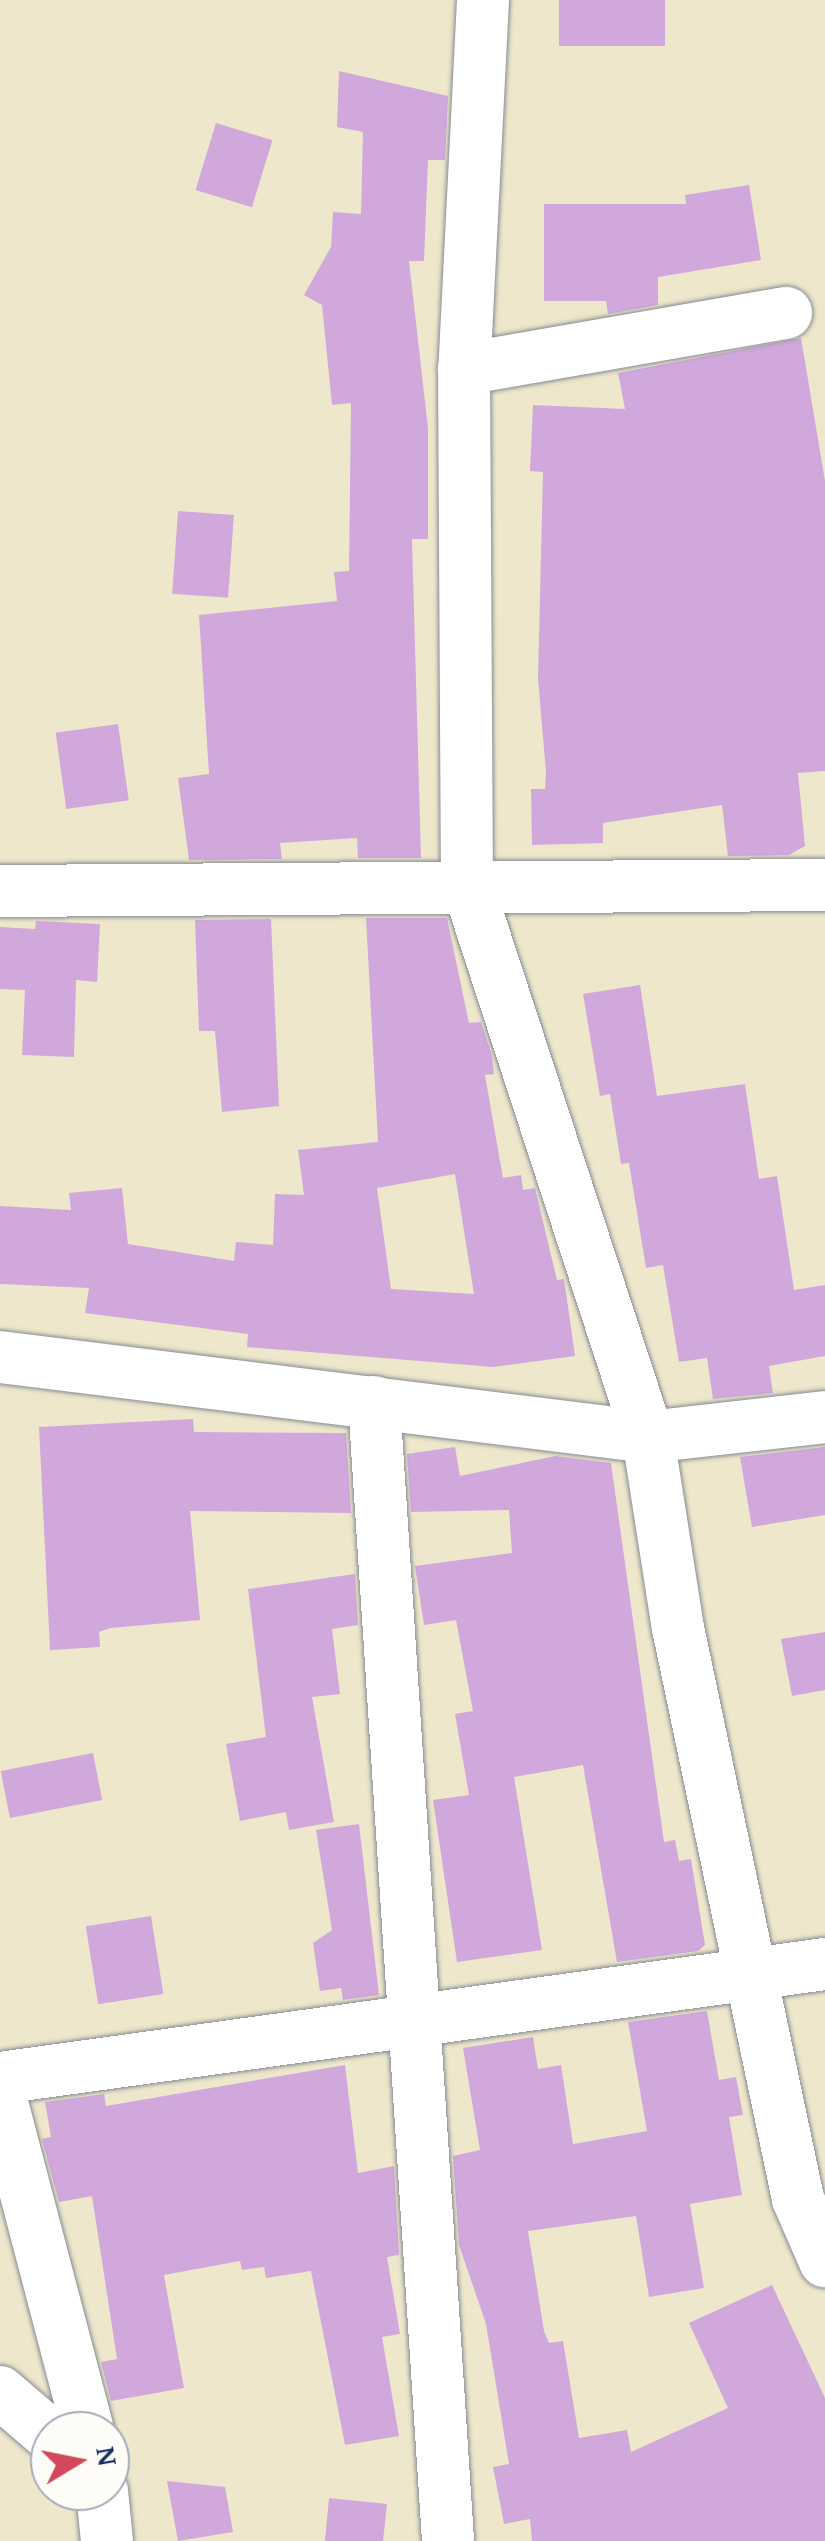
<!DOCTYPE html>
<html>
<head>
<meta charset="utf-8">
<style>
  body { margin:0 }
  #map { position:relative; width:825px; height:2541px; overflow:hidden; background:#eee7cb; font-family:"Gentium Book Plus",serif }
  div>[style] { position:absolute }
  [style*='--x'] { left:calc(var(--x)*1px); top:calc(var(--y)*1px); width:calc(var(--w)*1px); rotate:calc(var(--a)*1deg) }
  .building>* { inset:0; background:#d1a8dc; transform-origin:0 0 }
  .roads { filter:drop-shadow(0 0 2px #848b94) drop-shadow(0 0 2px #848b94) }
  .minor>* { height:52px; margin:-26px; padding:0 26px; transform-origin:26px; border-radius:26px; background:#fff }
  span { translate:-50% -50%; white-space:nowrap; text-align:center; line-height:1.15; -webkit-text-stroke:8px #fdfcf7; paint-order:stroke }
  .north { position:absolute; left:30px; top:2411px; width:100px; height:100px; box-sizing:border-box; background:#fdfcf7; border:2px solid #a3aaba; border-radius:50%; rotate:80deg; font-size:28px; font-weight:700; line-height:40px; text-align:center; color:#1b2f5e }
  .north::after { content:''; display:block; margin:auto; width:35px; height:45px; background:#d1495b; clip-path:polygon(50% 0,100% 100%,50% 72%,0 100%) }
</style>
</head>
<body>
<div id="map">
  <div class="building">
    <div style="left:559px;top:0;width:106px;height:46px"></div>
    <div style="clip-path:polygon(339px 71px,448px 96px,445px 160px,428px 160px,424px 261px,409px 261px,428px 428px,428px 539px,412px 539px,421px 858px,358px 858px,357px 838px,280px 843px,282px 859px,189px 860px,178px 778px,209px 774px,199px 615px,337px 601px,334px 572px,349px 571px,351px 403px,332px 405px,322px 305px,304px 295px,331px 247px,333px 212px,361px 214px,363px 132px,337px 127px)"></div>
    <div style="left:216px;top:123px;width:59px;height:70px;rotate:17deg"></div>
    <div style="clip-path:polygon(749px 185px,761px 260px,658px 277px,658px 305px,608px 314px,606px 301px,544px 301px,544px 204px,686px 204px,685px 195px)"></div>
    <div style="clip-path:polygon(801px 338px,825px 481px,825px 771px,798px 773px,805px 846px,789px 855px,728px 856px,722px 805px,603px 823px,603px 843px,532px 845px,531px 789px,545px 789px,546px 772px,538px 679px,543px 472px,530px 471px,533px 405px,625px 409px,618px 373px)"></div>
    <div style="left:178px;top:511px;width:56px;height:83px;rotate:4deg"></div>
    <div style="left:118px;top:724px;width:77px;height:63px;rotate:82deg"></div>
    <div style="clip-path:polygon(evenodd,366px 918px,447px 918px,469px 1023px,481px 1022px,492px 1056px,494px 1074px,485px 1075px,503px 1178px,521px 1175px,523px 1190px,535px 1188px,557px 1280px,564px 1279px,575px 1356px,493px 1367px,247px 1347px,248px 1334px,85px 1313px,89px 1288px,0 1284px,0 1206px,71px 1210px,69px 1193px,122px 1188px,128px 1244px,234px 1261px,236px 1242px,273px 1245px,275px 1194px,304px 1195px,298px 1150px,378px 1142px,366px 918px,455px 1174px,474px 1294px,391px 1289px,377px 1188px,455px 1174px)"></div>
    <div style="clip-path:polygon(271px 919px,279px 1106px,222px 1112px,215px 1031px,199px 1031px,195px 920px)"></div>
    <div style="clip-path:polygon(36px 921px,100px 924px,97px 982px,76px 980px,74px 1057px,22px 1055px,25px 990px,0 989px,0 927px,35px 929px)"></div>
    <div style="clip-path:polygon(640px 985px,657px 1096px,745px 1084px,759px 1179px,777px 1176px,794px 1290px,825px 1285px,825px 1356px,769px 1366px,773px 1393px,713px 1399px,707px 1358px,679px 1362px,663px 1265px,646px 1268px,629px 1163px,621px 1164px,610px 1094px,600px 1096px,583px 994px)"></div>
    <div style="clip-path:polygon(193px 1419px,194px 1432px,346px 1433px,351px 1513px,190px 1511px,200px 1620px,110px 1628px,99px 1632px,100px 1647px,50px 1650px,39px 1427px)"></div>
    <div style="clip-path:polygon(455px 1447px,460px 1476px,555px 1456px,611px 1463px,664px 1842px,675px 1840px,679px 1861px,691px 1859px,705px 1945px,698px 1951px,617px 1962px,583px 1765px,514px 1777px,542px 1950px,457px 1962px,433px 1800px,469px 1795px,455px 1714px,473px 1711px,456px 1620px,424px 1625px,415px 1566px,512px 1553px,509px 1510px,411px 1512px,407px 1454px)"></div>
    <div style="clip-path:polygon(825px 1447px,825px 1515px,752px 1527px,740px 1457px)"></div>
    <div style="clip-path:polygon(355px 1574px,358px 1625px,332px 1629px,340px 1694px,312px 1697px,334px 1822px,289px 1830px,286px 1812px,240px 1821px,226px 1744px,266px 1737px,248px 1589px)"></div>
    <div style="clip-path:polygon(825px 1632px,825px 1690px,792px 1696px,781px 1639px)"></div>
    <div style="left:93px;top:1753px;width:48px;height:94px;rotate:79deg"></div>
    <div style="clip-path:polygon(359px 1824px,379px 1995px,343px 2000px,341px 1988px,320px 1991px,313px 1943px,332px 1930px,316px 1830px)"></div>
    <div style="left:151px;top:1916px;width:79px;height:66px;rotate:81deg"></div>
    <div style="clip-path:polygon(707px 2011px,719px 2080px,736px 2077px,743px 2115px,729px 2117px,742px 2195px,690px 2204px,704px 2288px,649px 2297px,636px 2216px,528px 2231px,544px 2331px,549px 2343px,563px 2341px,579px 2438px,627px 2430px,631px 2452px,728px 2408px,689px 2323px,772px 2285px,825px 2398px,825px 2541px,532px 2541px,530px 2519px,504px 2524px,493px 2467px,509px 2464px,486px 2324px,459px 2245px,453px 2156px,480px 2150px,463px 2048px,533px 2037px,538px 2069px,561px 2065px,573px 2144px,647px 2131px,628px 2022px)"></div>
    <div style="clip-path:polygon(345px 2065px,358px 2173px,394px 2166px,399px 2255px,387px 2257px,400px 2334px,382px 2337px,399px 2436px,345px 2445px,311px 2271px,266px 2278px,264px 2267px,242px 2270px,240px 2261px,164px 2275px,184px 2388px,111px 2401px,101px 2362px,117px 2359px,92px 2196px,59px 2202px,42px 2139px,51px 2137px,45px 2102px,104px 2094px,106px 2106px)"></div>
    <div style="clip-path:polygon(167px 2481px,225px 2487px,233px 2532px,178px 2541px)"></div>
    <div style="clip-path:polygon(329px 2498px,387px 2504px,383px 2541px,325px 2541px)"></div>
  </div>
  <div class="roads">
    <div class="minor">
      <div style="--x:483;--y:0;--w:369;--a:92.9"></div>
      <div style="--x:464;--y:369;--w:514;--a:89.67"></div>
      <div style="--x:467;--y:883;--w:583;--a:71.91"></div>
      <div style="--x:648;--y:1437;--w:193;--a:81.1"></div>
      <div style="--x:678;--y:1628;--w:583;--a:78.13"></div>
      <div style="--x:798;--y:2199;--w:68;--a:66.5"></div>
      <div style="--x:464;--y:369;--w:327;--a:-9.9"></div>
      <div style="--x:0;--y:891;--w:825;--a:-0.42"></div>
      <div style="--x:0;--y:1357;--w:653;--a:7.04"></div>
      <div style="--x:648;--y:1437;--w:178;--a:-6.4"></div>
      <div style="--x:374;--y:1402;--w:1141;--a:86.28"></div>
      <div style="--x:0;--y:2078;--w:833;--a:-7.87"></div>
      <div style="--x:0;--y:2095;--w:347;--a:75.3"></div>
      <div style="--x:0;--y:2392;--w:66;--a:40.7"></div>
      <div style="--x:102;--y:2491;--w:50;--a:84.3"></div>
    </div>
  </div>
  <div class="north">N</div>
</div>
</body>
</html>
